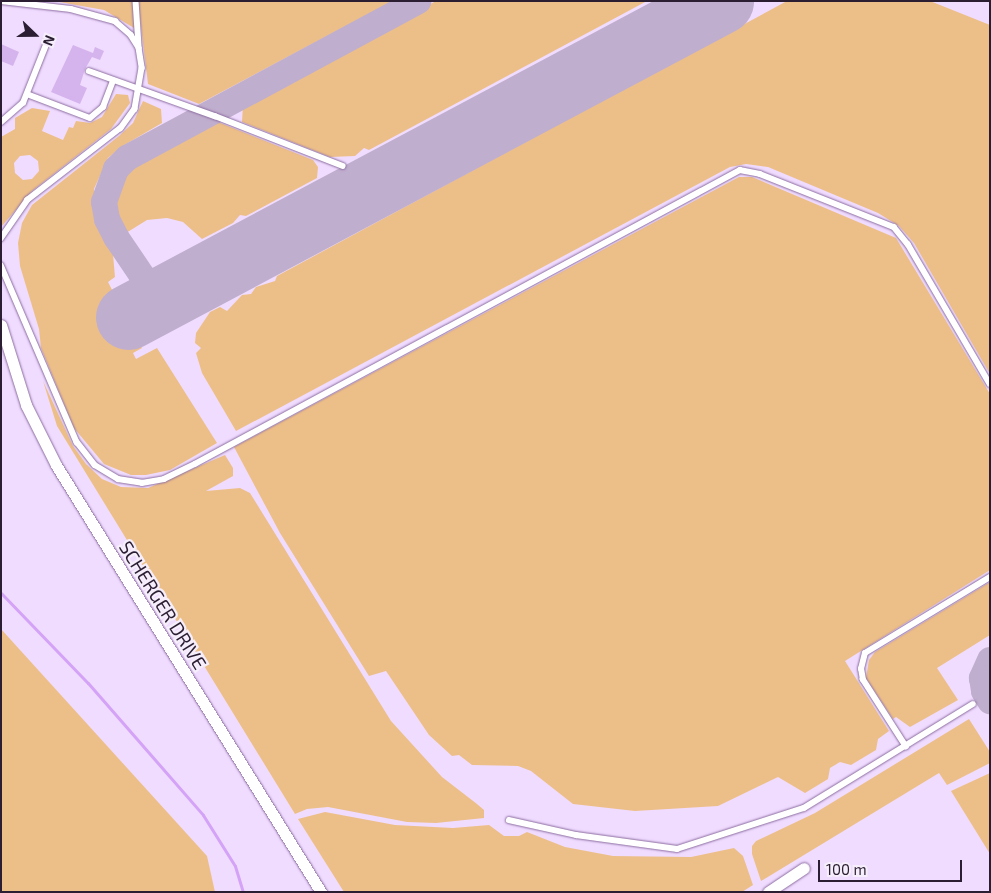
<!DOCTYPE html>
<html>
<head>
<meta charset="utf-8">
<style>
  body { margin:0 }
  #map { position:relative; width:991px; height:893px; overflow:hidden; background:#f0dcff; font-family:"Exo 2",sans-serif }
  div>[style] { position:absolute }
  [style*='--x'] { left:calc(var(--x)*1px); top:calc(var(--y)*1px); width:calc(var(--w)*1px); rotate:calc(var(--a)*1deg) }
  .green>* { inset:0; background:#edbf88 }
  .stream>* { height:3px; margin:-1.5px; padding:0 1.5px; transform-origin:1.5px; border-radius:1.5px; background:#d4a2f6 }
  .taxiway>* { height:26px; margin:-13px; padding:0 13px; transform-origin:13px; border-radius:13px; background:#c0aece }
  .runway>* { height:65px; margin:-32.5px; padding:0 32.5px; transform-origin:32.5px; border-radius:32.5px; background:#c0aece }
  .building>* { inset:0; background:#d5b4ed }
  .roads { filter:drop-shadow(0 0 1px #8b6ca0) drop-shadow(0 0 1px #8b6ca0) }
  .service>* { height:5.5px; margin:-2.75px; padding:0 2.75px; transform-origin:2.75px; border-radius:2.75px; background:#fff }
  .minor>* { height:11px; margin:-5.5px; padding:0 5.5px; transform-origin:5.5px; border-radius:5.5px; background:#fff }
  span { translate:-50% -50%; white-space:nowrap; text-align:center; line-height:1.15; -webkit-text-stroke:4.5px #f6effb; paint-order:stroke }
  .street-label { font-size:19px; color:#2b1e33 }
  .frame { position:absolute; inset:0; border:2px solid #2b1e33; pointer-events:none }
  .north { position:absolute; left:10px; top:10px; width:50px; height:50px; -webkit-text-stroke:4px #f6effb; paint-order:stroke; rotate:112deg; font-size:14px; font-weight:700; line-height:20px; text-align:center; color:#2b1e33 }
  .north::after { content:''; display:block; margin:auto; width:18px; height:22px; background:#2b1e33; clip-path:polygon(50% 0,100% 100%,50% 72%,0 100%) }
  .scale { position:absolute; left:818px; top:860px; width:144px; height:22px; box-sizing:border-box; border:2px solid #2b1e33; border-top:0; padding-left:6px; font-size:15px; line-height:18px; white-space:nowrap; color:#2b1e33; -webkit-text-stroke:4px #f6effb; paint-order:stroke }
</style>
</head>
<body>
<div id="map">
  <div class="green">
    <div style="clip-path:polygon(54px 1px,133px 1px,134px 28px,104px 10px)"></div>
    <div style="clip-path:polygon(138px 1px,393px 1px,199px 104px,148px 84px)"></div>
    <div style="clip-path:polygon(436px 1px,647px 1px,369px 150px,364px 148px,355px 156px,330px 157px,242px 122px,243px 105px)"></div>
    <div style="clip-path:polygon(787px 1px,930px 1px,990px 25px,990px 374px,914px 243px,899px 226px,878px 213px,768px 167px,746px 164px,730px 167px,236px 431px,202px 373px,196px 353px,201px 348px,195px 343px,196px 333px,210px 312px,220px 307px,227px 311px,242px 295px,251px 294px,256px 287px,275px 281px,277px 276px)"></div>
    <div style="clip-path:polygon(evenodd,116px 94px,128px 95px,130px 103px,111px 129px,32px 191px,1px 227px,1px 137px,15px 129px,15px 118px,32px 108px,50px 111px,42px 131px,63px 140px,69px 127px,73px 128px,76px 121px,90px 123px,102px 117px,116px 94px,30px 155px,38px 161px,39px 171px,32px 179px,23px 180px,15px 173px,14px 163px,20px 156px,30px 155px)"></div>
    <div style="clip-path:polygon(143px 101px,161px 109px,162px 123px,121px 147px,108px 158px,94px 189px,95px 218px,113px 254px,115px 277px,108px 282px,142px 348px,133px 353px,136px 359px,157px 348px,217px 443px,170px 470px,146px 475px,131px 475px,104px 464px,74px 428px,41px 348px,39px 329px,20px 266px,18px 243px,22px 223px,32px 205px,119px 136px,133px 123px)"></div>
    <div style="clip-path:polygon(213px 120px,313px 160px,318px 167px,317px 178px,246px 216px,240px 215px,233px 223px,202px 239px,183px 222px,167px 218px,147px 220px,126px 233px,119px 223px,113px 202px,115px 185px,122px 174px,135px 163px)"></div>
    <div style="clip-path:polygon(739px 177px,752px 177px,896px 238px,990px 394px,990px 570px,845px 661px,889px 731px,878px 739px,876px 750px,851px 765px,840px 762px,830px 768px,828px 779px,805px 793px,778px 777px,718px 806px,635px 811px,573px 804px,531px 771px,518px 766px,472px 765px,459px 755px,452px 756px,429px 735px,386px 671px,369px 676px,280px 533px,234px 447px)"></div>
    <div style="clip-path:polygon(43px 381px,73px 446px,86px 464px,102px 479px,121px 487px,148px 488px,225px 455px,233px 468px,233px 476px,206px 491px,240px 488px,250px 493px,391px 721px,442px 777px,477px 804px,484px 810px,484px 818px,436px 823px,407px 822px,328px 807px,307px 809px,295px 814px,57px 426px)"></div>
    <div style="clip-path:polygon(990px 582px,990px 635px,937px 668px,958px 700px,910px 727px,896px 717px,893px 719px,866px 678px,869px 660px,875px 652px)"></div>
    <div style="clip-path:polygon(1px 629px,207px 856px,215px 892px,1px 892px)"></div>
    <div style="clip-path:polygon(969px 719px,990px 752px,990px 763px,947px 785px,939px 773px,761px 881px,752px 854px,752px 846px,756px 841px,815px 813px)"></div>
    <div style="clip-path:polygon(990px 773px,990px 854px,951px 791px)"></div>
    <div style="clip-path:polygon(325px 812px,395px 825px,453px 828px,489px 825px,504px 836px,519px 836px,527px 832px,565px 847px,613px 856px,691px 857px,734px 848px,743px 856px,753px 885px,742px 892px,344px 892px,298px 819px)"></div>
  </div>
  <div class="stream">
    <div style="--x:1;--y:593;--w:125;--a:46"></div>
    <div style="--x:88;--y:683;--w:175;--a:48.9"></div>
    <div style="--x:203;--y:815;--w:60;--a:57.9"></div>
    <div style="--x:235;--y:866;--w:27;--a:73"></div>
  </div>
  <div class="taxiway">
    <div style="--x:182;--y:288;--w:21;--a:180"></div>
    <div style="--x:161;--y:288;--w:15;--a:-160"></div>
    <div style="--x:147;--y:283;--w:55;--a:-124"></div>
    <div style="--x:116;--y:237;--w:20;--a:-117"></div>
    <div style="--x:107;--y:219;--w:17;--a:-100"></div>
    <div style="--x:104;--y:202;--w:35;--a:-70"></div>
    <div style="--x:116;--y:169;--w:16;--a:-45"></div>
    <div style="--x:127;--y:158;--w:331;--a:-28.3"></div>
    <div style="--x:990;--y:660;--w:20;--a:114"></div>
    <div style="--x:982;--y:678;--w:13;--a:81"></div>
    <div style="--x:984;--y:691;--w:12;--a:59"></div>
  </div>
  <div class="runway">
    <div style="--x:128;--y:317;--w:672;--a:-28.05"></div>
  </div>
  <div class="building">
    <div style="clip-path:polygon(1px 44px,19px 52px,13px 66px,1px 61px)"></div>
    <div style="clip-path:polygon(73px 45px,93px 53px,95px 47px,104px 51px,100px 60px,92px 57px,85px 69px,80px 85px,87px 88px,80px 104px,51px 92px)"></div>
  </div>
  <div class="roads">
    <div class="service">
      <div style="--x:1;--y:1;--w:70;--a:6.5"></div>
      <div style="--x:71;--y:9;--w:46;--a:15.3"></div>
      <div style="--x:115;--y:21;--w:21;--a:41"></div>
      <div style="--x:131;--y:35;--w:15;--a:58"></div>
      <div style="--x:139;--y:48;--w:20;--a:81"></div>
      <div style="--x:142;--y:68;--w:42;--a:99.7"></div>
      <div style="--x:135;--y:109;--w:24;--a:126"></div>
      <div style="--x:121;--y:128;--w:118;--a:142.3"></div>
      <div style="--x:28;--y:200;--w:47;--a:124.7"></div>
      <div style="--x:136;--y:1;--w:45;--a:86.2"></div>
      <div style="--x:89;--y:71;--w:134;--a:19.7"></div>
      <div style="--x:215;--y:116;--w:137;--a:21.3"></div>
      <div style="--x:27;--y:94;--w:67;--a:20.9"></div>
      <div style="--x:90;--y:118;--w:17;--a:-40"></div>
      <div style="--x:103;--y:107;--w:28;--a:-69"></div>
      <div style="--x:1;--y:122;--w:29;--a:-41"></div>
      <div style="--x:23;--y:103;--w:68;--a:-68.4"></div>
      <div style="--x:1;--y:265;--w:193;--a:66.8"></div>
      <div style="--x:77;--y:442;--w:29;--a:52"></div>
      <div style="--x:95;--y:465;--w:27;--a:31"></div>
      <div style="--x:118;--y:479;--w:24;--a:9"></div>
      <div style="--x:142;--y:483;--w:22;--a:-10"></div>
      <div style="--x:164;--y:479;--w:34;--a:-26"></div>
      <div style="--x:195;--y:464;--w:619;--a:-28.34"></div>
      <div style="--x:740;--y:170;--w:20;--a:11"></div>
      <div style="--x:760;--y:174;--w:144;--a:21.6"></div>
      <div style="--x:894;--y:227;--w:22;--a:51"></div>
      <div style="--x:908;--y:244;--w:162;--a:59.6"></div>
      <div style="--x:906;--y:747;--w:80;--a:-122.7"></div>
      <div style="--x:863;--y:680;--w:11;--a:-100"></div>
      <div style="--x:861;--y:669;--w:16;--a:-76"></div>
      <div style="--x:865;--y:653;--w:146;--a:-31.3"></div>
      <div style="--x:509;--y:820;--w:69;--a:12.6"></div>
      <div style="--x:576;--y:835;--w:102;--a:7.9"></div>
      <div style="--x:677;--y:849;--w:133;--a:-17.9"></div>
      <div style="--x:804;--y:808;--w:198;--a:-31.6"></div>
    </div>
    <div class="minor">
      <div style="--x:1;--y:325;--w:84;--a:72.6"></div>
      <div style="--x:26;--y:405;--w:67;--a:63.4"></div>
      <div style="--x:56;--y:465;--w:503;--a:58.18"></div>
      <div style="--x:768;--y:892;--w:43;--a:-33.7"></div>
    </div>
  </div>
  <div class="street-label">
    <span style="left:163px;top:605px;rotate:58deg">SCHERGER DRIVE</span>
  </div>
  <div class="frame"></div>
  <div class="north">N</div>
  <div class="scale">100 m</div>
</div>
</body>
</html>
